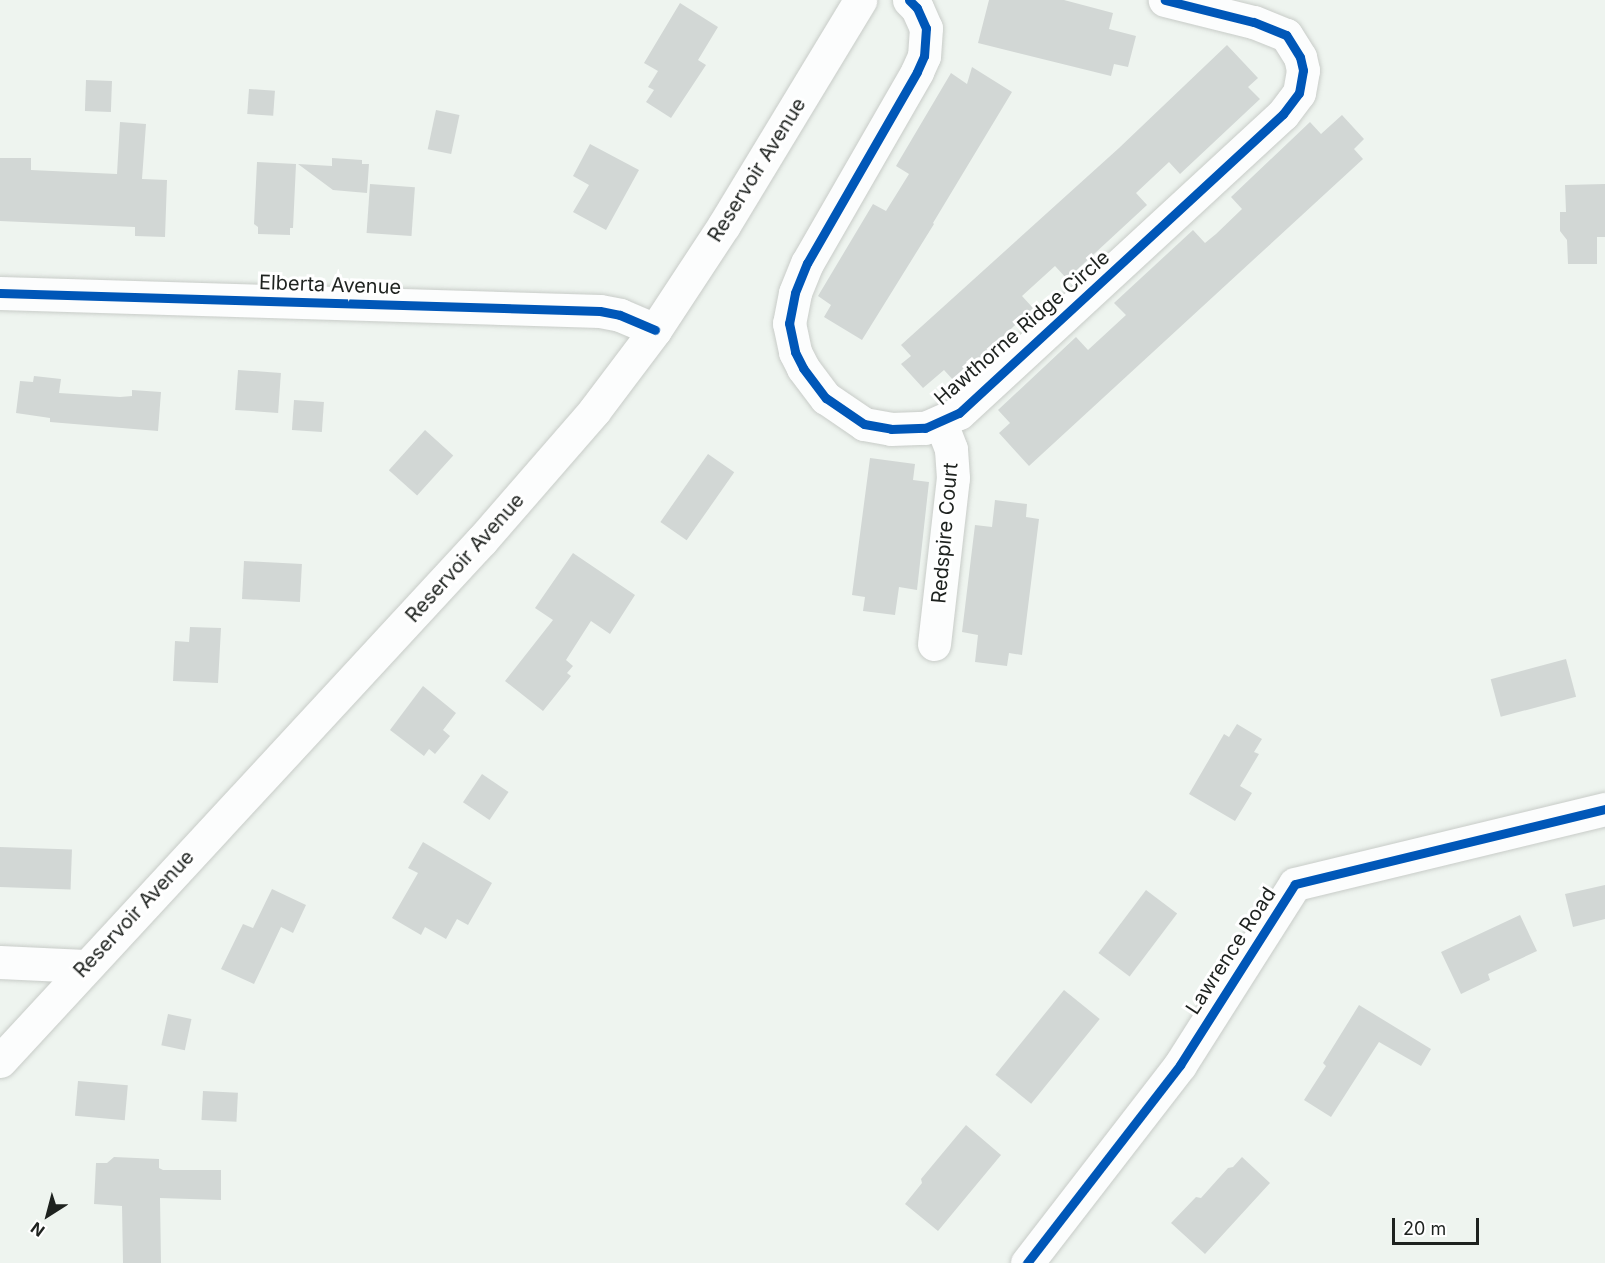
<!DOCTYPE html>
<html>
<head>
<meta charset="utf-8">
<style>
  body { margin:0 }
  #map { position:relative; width:1605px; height:1263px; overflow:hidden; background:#eef4ef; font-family:Inter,sans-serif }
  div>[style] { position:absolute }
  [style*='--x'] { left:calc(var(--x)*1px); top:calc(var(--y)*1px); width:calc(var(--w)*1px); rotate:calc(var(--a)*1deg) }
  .building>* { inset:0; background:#d2d7d5; transform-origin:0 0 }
  .roads { filter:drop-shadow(0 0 2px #c8ccc8) drop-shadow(0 0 2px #c8ccc8) }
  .street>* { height:33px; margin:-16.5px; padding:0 16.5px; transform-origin:16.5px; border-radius:16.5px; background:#fcfdfd }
  .secondary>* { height:33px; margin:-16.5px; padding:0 16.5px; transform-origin:16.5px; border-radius:16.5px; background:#fcfdfd }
  .cycleway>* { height:9px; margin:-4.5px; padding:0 4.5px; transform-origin:4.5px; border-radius:4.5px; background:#0057b8 }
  span { translate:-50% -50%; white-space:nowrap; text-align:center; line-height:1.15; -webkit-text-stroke:6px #fff; paint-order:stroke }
  .street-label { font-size:20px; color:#1e221f }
  .north { position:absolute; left:18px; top:1185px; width:60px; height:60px; -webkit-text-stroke:4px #fff; paint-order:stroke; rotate:216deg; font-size:16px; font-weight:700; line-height:24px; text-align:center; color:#1e221f }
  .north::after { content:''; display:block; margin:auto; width:21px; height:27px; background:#1e221f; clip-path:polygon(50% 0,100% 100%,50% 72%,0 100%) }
  .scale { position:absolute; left:1392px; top:1218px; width:87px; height:27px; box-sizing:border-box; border:3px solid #1e221f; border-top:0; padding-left:8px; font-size:18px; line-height:21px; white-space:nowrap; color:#1e221f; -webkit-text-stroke:4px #fff; paint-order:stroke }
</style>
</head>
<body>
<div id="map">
  <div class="building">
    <div style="clip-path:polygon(989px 0,1064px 0,1113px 13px,1109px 29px,1136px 36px,1128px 67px,1114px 64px,1111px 76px,978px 43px)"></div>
    <div style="clip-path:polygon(680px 3px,718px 27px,698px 60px,706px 65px,671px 118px,646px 102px,654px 90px,648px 87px,658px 71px,644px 63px)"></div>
    <div style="clip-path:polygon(1227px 45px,1258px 78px,1248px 87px,1260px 99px,1180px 174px,1169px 162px,1136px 193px,1147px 205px,1067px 279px,1055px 266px,1022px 296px,1033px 308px,955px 382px,944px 370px,923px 388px,901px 364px,911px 356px,901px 345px,1119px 148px)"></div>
    <div style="clip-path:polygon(972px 67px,1012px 92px,933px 223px,934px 224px,862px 340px,824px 317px,831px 305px,818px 296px,873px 204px,886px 211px,909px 174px,896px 166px,951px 73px,967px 84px)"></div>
    <div style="left:86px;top:80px;width:26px;height:31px;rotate:2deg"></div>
    <div style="left:249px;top:89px;width:26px;height:25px;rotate:4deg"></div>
    <div style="left:436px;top:110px;width:24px;height:40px;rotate:12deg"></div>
    <div style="clip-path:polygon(1342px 115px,1364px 139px,1354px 149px,1363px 159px,1029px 466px,999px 433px,1010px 423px,998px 410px,1076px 337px,1088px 350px,1126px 315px,1114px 303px,1193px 230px,1205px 243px,1216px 234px,1242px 209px,1231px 197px,1310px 122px,1321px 134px)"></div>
    <div style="clip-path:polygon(120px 122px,146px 124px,142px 179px,167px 180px,165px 237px,135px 236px,135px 227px,0 221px,0 158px,31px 158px,31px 170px,117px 174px)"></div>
    <div style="clip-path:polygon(590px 144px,639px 170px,606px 230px,573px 212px,589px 185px,573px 176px)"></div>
    <div style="clip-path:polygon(332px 158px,362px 160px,362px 164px,369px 164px,367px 193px,333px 190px,298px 164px,332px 166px)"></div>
    <div style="clip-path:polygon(257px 162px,296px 164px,293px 228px,290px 228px,290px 235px,258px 234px,258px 227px,254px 224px)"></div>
    <div style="left:370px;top:184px;width:45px;height:49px;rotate:4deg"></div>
    <div style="clip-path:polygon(1605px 184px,1605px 237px,1597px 237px,1597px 264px,1568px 264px,1567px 240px,1560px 231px,1560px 212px,1566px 212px,1565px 185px)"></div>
    <div style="left:238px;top:370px;width:43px;height:40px;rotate:4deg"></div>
    <div style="clip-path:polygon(34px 376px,61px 379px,59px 393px,120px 397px,132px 396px,132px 390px,161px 392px,158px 431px,50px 422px,50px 418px,16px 413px,20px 381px,33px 382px)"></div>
    <div style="left:294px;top:400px;width:30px;height:30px;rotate:4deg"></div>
    <div style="left:425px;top:430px;width:38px;height:54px;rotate:42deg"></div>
    <div style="left:708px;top:454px;width:32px;height:83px;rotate:35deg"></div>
    <div style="clip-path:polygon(870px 458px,915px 464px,913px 480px,929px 482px,917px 590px,899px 587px,895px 615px,863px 611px,865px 597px,852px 595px)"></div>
    <div style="clip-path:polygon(995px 500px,1027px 504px,1026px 517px,1039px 519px,1022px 655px,1009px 653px,1007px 666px,975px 662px,978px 635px,962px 632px,975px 525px,992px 527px)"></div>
    <div style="clip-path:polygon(573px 553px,635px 595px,610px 634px,591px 621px,566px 660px,573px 666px,567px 673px,571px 676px,543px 711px,505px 681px,553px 620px,535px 608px)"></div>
    <div style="left:244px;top:561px;width:58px;height:38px;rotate:3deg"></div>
    <div style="clip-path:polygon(190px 627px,221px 628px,218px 683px,173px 681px,175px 641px,189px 642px)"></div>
    <div style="left:1566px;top:659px;width:39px;height:78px;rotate:75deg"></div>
    <div style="clip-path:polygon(423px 686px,456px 713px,443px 730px,450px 736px,435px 754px,429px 749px,424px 756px,390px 730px)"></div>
    <div style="clip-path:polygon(1237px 724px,1262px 739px,1254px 752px,1259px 754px,1240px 786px,1252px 793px,1235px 821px,1189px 794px,1224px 734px,1229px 737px)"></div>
    <div style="left:482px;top:774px;width:32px;height:34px;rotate:34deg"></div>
    <div style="clip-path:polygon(423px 842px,492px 883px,468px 925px,457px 919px,446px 939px,425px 927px,421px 935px,392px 918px,418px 873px,408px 868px)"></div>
    <div style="left:0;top:847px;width:72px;height:40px;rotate:2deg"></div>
    <div style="clip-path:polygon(1605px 885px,1605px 919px,1573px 927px,1565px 894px)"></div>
    <div style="clip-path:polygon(272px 889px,306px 905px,293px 933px,281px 927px,254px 984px,221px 969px,243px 924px,253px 928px)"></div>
    <div style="left:1146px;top:890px;width:39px;height:79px;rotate:37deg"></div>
    <div style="clip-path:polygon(1520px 915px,1537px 951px,1488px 974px,1490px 980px,1461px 994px,1441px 952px)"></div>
    <div style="left:1064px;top:990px;width:46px;height:109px;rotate:39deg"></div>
    <div style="clip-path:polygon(1359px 1005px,1431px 1049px,1421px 1066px,1379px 1042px,1331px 1117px,1304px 1100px,1326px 1066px,1323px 1063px)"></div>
    <div style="left:168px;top:1014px;width:24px;height:32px;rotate:12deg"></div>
    <div style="left:78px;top:1081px;width:50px;height:35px;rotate:5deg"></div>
    <div style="left:203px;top:1091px;width:35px;height:29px;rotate:3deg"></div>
    <div style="clip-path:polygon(966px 1125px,1001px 1155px,938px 1231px,905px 1204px,922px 1183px,921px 1179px)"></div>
    <div style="clip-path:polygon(114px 1157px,159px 1159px,159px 1168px,163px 1170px,221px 1170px,221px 1200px,160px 1198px,161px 1263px,123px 1263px,122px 1206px,94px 1204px,96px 1163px,107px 1163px)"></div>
    <div style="clip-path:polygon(1242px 1157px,1270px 1183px,1205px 1254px,1171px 1223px,1196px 1197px,1201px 1198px,1228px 1168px,1233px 1167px)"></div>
  </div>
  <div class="roads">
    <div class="street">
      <div style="--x:909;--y:0;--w:11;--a:45"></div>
      <div style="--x:917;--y:8;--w:22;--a:66"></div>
      <div style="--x:926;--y:28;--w:28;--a:94"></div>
      <div style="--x:924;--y:56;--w:17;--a:114"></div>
      <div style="--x:917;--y:72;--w:220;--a:119.9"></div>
      <div style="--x:807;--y:263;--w:32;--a:112"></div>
      <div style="--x:795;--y:293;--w:31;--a:101"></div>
      <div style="--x:789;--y:323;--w:30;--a:78"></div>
      <div style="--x:795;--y:352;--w:18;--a:63"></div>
      <div style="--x:803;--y:368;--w:38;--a:53"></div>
      <div style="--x:826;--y:398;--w:46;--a:34.4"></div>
      <div style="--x:864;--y:424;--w:27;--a:10"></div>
      <div style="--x:891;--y:429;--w:34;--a:-2"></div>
      <div style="--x:925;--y:428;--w:37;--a:-24"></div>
      <div style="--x:959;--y:413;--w:441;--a:-42.7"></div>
      <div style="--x:1283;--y:114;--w:26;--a:-53"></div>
      <div style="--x:1299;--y:93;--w:23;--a:-80"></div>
      <div style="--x:1303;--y:70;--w:13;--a:-103"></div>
      <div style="--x:1300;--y:57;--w:26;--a:-122"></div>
      <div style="--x:1286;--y:35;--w:35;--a:-158"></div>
      <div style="--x:1253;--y:22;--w:91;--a:-166"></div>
      <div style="--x:0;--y:293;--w:600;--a:1.72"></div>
      <div style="--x:600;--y:311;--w:20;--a:11"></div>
      <div style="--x:620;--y:315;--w:38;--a:23"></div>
      <div style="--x:934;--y:644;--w:167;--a:-83.5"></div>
      <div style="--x:953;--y:478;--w:29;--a:-94"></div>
      <div style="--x:951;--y:449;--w:28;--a:-111"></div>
      <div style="--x:0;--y:962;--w:85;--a:2.7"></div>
      <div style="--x:1027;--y:1263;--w:250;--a:-52.3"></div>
      <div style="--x:1180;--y:1065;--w:214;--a:-57.6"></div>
      <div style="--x:1295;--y:884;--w:319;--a:-13.6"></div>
    </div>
    <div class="secondary">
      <div style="--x:0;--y:1061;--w:710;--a:-47.23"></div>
      <div style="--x:482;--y:540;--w:171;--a:-49"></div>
      <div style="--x:594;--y:411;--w:101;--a:-53"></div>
      <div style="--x:655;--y:330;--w:126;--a:-56.7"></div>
      <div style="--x:724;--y:225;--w:263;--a:-58.8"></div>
    </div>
  </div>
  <div class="cycleway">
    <div style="--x:909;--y:0;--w:11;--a:45"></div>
    <div style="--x:917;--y:8;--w:22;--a:66"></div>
    <div style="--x:926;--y:28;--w:28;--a:94"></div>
    <div style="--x:924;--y:56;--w:17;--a:114"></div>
    <div style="--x:917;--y:72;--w:220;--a:119.9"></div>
    <div style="--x:807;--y:263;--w:32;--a:112"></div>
    <div style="--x:795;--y:293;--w:31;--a:101"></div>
    <div style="--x:789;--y:323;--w:30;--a:78"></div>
    <div style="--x:795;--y:352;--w:18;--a:63"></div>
    <div style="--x:803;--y:368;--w:38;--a:53"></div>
    <div style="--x:826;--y:398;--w:46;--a:34.4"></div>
    <div style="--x:864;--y:424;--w:27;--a:10"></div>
    <div style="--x:891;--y:429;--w:34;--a:-2"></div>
    <div style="--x:925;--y:428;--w:37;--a:-24"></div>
    <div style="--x:959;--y:413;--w:441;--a:-42.7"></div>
    <div style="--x:1283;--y:114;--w:26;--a:-53"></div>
    <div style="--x:1299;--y:93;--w:23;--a:-80"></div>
    <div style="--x:1303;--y:70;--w:13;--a:-103"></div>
    <div style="--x:1300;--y:57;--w:26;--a:-122"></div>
    <div style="--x:1286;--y:35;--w:35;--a:-158"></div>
    <div style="--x:1253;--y:22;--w:91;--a:-166"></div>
    <div style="--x:0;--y:293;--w:600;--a:1.72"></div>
    <div style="--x:600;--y:311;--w:20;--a:11"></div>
    <div style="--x:620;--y:315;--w:38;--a:23"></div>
    <div style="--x:1027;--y:1263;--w:250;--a:-52.3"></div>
    <div style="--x:1180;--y:1065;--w:214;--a:-57.6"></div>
    <div style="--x:1295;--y:884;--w:319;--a:-13.6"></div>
  </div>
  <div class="street-label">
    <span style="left:757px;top:170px;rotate:-58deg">Reservoir Avenue</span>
    <span style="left:330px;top:285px;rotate:2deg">Elberta Avenue</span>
    <span style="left:1022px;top:328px;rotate:-41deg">Hawthorne Ridge Circle</span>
    <span style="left:945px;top:533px;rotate:-85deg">Redspire Court</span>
    <span style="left:465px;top:558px;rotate:-48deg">Reservoir Avenue</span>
    <span style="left:134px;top:914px;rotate:-47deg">Reservoir Avenue</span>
    <span style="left:1231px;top:951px;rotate:-57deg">Lawrence Road</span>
  </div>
  <div class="north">N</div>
  <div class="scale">20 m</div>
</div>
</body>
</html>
